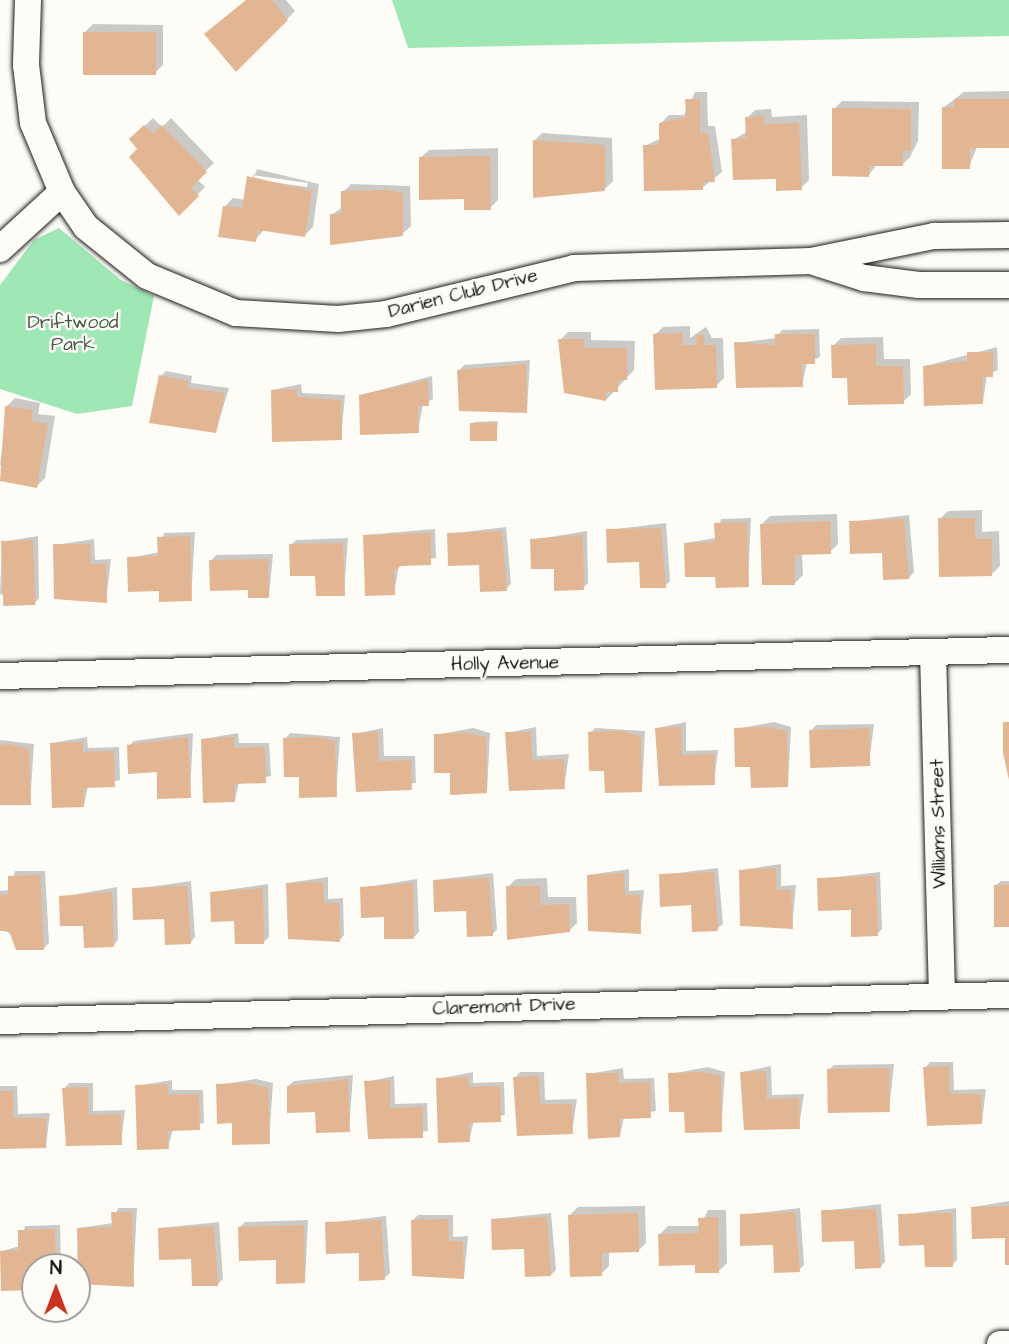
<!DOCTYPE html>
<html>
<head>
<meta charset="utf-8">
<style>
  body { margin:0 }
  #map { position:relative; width:1009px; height:1344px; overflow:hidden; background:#fdfcf7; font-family:"Architects Daughter",sans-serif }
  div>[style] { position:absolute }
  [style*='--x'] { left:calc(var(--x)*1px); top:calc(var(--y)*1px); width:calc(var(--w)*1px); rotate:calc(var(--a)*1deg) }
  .green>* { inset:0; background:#9fe7b5 }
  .shadow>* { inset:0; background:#0003 }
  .building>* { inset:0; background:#e3b693; transform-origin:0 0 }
  .roads { filter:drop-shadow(0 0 2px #1c1c1c) drop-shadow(0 0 2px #1c1c1c) }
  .minor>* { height:26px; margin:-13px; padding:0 13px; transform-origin:13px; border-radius:13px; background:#fdfcf7 }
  span { translate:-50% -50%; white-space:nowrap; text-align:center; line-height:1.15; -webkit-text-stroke:5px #fdfcf7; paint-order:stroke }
  .street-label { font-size:19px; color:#1c1c1c }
  .park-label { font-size:19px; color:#43594a }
  .north { position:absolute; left:21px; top:1253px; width:70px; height:70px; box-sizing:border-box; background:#fdfcf7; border:2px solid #a3a29f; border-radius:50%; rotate:0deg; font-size:19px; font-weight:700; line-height:28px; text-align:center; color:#1c1c1c }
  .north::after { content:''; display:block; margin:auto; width:24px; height:32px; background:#c8321e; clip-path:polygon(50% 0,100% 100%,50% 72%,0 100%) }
</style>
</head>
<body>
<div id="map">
  <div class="green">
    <div style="clip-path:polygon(392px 0,1009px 0,1009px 36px,408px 48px)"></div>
    <div style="clip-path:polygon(59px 228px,121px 280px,154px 296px,132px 406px,77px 414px,0 389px,0 285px,34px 240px)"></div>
  </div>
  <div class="shadow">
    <div style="clip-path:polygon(247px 0,286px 0,295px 11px,236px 70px)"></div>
    <div style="clip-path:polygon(93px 24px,163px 25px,163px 65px,155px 73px,85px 32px)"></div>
    <div style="clip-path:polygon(1009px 91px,1009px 146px,977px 147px,969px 167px,943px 108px,964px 92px)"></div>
    <div style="clip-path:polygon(695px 92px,707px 92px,708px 126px,715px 126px,722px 172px,702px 188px,645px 146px,661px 138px,661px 123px,669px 115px,684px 115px)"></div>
    <div style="clip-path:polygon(842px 101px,919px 102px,918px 141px,910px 157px,902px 165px,877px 164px,869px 175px,834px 109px)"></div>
    <div style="clip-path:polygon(771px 109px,772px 117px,807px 115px,809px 180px,801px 188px,733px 140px,748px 131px,747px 118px,755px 110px)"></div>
    <div style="clip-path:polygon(153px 118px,162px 127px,171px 118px,214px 163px,197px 179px,205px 187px,179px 213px,131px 139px)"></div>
    <div style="clip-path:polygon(542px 133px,612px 138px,613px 181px,605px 189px,535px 196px,534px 141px)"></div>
    <div style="clip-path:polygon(498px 148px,498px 200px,490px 208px,466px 197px,420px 158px,429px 150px)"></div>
    <div style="clip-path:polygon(evenodd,257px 169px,319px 184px,313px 227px,305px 235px,264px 230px,255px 240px,225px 206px,233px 198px,245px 200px,257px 169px,253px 175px,308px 183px,307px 187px,253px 179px,253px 175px)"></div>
    <div style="clip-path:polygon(351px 184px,410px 186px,411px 226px,402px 234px,331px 215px,343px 207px,343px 192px)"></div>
    <div style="clip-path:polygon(690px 326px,690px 338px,706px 327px,712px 338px,723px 338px,724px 378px,716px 386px,655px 335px,663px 327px)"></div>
    <div style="clip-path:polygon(819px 329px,820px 357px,807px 363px,802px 385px,736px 343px,777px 338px,782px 330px)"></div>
    <div style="clip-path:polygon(568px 332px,591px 332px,591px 340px,635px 341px,634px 370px,606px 400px,560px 340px)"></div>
    <div style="clip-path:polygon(883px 337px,884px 359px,910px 359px,911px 394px,903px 402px,849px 376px,833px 346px,841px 338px)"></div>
    <div style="clip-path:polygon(997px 347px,998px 370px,987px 375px,983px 402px,925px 366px)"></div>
    <div style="clip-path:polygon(530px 360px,527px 411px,459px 371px,464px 365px)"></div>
    <div style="clip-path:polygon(166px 371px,192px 376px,191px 383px,229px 388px,216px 431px,161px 376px)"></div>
    <div style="clip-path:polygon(432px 376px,433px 399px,423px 404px,418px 431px,361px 395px)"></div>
    <div style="clip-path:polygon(301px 384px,302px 393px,345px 395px,341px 438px,272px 390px)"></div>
    <div style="clip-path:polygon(15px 398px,40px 403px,38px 414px,55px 416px,45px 478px,37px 486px,0 465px,7px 406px)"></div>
    <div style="clip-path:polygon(498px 421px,496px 439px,472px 424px,474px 422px)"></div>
    <div style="clip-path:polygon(982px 510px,982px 532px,999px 531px,1000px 566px,992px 574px,940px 519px,948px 511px)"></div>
    <div style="clip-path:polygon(837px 514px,838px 544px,830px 552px,802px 553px,803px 575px,795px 583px,762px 524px,770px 516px)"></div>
    <div style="clip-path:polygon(909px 515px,914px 572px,909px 578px,851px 522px)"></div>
    <div style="clip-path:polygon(751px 518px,748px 585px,717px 575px,685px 543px,716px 538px,721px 519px)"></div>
    <div style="clip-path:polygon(666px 523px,670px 581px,665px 586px,608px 530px)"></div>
    <div style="clip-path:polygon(506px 527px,511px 584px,506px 589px,448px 534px)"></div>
    <div style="clip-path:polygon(435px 529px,436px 558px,399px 565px,394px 594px,365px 535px)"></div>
    <div style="clip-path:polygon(587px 531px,588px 583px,583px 588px,532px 540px)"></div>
    <div style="clip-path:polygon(195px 532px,191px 599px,160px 589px,129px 558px,160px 552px,164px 533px)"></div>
    <div style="clip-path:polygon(38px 536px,39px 598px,34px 604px,0 594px,2px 542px)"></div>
    <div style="clip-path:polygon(348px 538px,344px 594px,291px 545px,296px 540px)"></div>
    <div style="clip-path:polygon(94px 539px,95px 560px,111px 559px,106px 601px,55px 545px)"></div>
    <div style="clip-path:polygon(273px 554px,269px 596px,211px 561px,216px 555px)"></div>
    <div style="clip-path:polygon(686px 722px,686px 751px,718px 750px,714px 783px,661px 784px,657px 728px)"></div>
    <div style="clip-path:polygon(774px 722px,791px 727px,788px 786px,736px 729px)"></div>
    <div style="clip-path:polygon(874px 724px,869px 764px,811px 731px,816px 725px)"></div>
    <div style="clip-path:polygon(536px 727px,537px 756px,569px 754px,564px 788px,511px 789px,507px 733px)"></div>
    <div style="clip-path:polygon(383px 728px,384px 756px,415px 756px,416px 783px,358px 790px,354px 734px)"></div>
    <div style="clip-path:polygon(473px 728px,490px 733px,487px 792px,451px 771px,435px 735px)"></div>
    <div style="clip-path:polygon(595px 728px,645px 731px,642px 790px,606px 769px,590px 733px)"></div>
    <div style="clip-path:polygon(193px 733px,190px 796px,129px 746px,134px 741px)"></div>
    <div style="clip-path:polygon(238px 733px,239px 743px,269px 743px,271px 776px,239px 782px,235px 800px,203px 739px)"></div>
    <div style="clip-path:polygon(290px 733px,340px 737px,336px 795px,301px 775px,285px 739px)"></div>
    <div style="clip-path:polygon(87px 737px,88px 748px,119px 747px,120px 780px,88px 786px,84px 805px,52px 743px)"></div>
    <div style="clip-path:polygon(0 740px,34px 744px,30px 803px,0 804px)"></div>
    <div style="clip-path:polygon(781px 864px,781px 886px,796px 885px,792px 927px,741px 870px)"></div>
    <div style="clip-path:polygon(718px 868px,723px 924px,717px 929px,661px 875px)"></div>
    <div style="clip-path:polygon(629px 869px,629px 891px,644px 890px,640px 932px,588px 875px)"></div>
    <div style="clip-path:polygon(15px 871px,45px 871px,49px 943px,44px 948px,0 929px,0 891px,10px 890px)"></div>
    <div style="clip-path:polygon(880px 872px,882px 929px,877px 934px,818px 879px)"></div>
    <div style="clip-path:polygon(493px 873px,497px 929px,492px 935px,435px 880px)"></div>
    <div style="clip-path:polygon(328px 877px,328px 899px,343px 898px,344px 935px,339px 941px,289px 938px,288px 883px)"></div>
    <div style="clip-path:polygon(547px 878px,548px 897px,576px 897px,577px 923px,569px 931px,508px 887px,516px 879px)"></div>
    <div style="clip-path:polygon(417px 879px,419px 932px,414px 937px,361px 888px)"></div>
    <div style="clip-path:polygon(191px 881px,195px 937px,190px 943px,134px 889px)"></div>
    <div style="clip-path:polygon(1001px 881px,1009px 881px,1009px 926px,995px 886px)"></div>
    <div style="clip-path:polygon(268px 884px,269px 937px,264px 942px,212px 892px)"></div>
    <div style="clip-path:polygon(117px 887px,118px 940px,113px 946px,61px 897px)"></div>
    <div style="clip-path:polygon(930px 1062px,953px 1062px,954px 1090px,986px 1089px,982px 1122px,928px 1124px,925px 1068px)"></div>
    <div style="clip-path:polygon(894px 1064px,889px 1111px,829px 1070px,834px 1065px)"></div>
    <div style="clip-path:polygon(771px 1066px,772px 1095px,804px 1094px,799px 1127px,746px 1128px,742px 1072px)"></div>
    <div style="clip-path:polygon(708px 1067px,725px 1072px,721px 1131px,686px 1110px,670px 1074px)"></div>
    <div style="clip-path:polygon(623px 1068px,624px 1079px,654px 1078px,656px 1111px,624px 1117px,620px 1136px,588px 1074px)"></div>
    <div style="clip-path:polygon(473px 1072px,473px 1083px,504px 1082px,505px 1115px,474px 1121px,469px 1140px,437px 1079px)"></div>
    <div style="clip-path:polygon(520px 1072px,544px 1072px,545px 1100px,577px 1099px,572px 1132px,519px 1134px,515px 1078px)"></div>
    <div style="clip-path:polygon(353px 1075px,349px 1130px,288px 1086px,294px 1081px)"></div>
    <div style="clip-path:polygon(394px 1076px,395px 1104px,427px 1103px,428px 1131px,369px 1138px,365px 1082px)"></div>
    <div style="clip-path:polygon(256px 1079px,273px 1083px,269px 1142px,217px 1085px)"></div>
    <div style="clip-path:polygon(172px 1080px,172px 1090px,203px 1090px,204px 1123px,173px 1129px,168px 1147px,136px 1086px)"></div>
    <div style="clip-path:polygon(69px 1083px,93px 1083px,93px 1111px,125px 1110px,121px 1143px,68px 1144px,64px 1089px)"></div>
    <div style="clip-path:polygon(0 1086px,17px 1086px,18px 1114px,50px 1113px,46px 1146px,0 1148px)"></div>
    <div style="clip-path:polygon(1009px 1201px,1009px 1264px,1006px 1236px,973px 1207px)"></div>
    <div style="clip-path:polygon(881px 1204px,885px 1262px,880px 1267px,823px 1211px)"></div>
    <div style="clip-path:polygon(645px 1206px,646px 1243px,638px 1251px,609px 1251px,609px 1266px,601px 1274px,570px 1215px,578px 1207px)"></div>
    <div style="clip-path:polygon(118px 1208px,137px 1208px,133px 1285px,79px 1228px,113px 1223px)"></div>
    <div style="clip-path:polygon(800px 1208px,804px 1265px,799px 1270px,741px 1215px)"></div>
    <div style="clip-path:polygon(956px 1208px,957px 1260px,952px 1265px,900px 1215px)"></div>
    <div style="clip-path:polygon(708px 1210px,726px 1210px,727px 1263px,719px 1271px,660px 1234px,668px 1226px,700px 1226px)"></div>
    <div style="clip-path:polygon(551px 1213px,556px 1270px,551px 1275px,493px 1219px)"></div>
    <div style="clip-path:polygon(418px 1215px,453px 1215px,453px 1237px,468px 1236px,464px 1277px,413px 1220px)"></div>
    <div style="clip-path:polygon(386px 1216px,390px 1273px,385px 1278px,327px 1223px)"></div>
    <div style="clip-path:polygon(308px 1220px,305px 1281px,240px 1227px,245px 1222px)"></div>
    <div style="clip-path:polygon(219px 1222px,223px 1279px,218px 1284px,160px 1228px)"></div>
    <div style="clip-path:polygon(60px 1225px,61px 1267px,35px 1267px,35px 1285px,2px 1251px,20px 1246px,25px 1226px)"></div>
  </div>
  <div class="building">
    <div style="clip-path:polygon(246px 0,272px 0,288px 20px,236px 72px,204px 34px)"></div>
    <div style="left:83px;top:32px;width:73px;height:43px"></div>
    <div style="clip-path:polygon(685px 99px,700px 99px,700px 133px,708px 133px,715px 182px,703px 182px,703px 190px,644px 191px,643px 145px,659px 145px,659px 123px,686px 117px)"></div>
    <div style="clip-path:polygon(954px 99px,1009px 99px,1009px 148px,970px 148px,970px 169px,942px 169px,942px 107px,954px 107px)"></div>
    <div style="clip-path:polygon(832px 108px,911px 109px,911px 151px,903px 151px,903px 166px,869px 166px,869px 177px,832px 176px)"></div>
    <div style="clip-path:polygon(764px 116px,764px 124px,799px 123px,802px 190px,776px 191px,776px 179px,733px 180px,731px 139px,746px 138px,745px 117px)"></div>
    <div style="clip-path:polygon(144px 125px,153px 134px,162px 125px,207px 172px,191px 188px,199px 196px,179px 216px,129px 157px,137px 149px,129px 139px)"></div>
    <div style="clip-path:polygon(533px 140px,605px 145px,605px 191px,533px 198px)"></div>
    <div style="clip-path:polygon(490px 156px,491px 210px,464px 210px,464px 199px,419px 200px,419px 157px)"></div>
    <div style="clip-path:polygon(247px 176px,312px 191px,305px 237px,258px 230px,256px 242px,218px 237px,223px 206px,242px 208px)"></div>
    <div style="clip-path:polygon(388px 190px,403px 193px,403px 236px,330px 245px,330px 214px,341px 214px,341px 191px)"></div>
    <div style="clip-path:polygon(682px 333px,683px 345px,697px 345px,696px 335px,704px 335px,704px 345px,716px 345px,717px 388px,655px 390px,653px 334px)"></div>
    <div style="clip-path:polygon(775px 334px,815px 334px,815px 364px,802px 364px,803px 387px,736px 388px,734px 342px,775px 345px)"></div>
    <div style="clip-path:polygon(558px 339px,584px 339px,584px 348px,627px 348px,627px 380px,618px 380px,618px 392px,606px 392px,606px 401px,564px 393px)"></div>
    <div style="clip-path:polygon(876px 344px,876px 366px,903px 366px,904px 404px,848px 405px,847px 378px,832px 378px,831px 345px)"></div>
    <div style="clip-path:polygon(967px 352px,993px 352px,993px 377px,983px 377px,983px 404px,924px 406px,923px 366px,967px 361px)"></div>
    <div style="clip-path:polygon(526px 364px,527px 413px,459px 411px,457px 370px)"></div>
    <div style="clip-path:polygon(159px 375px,188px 381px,187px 388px,225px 393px,216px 433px,149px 423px)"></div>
    <div style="clip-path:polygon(428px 380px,429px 406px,418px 406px,419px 433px,360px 435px,359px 395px)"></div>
    <div style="clip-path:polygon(297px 389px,297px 397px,341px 400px,342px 440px,272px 442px,271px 390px)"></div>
    <div style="clip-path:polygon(5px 406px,33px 410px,31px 421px,48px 424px,37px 488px,0 481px)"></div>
    <div style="left:470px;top:423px;width:27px;height:18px"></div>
    <div style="clip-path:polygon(938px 518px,975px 518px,975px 539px,992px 539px,992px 576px,939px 577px)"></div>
    <div style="clip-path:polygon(904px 519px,909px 579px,883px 580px,882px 553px,850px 554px,849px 521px)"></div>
    <div style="clip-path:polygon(830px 521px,831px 554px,795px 555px,795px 585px,762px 585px,760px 524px)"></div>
    <div style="clip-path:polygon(747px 522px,749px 587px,716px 588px,715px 577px,685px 577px,684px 543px,715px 542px,714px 523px)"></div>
    <div style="clip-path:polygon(661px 528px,666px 588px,640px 588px,639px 562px,607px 563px,606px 529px)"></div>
    <div style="clip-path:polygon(502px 531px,507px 591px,480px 592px,479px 565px,448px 566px,447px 533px)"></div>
    <div style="clip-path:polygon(431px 533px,431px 565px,401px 566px,394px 571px,395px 595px,365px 596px,363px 535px)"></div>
    <div style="clip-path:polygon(583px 535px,584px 590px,554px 591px,554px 569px,531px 569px,530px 539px)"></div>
    <div style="clip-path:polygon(190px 536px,192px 601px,159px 602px,159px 591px,128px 592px,127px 557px,158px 556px,157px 537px)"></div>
    <div style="left:33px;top:540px;width:65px;height:32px;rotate:88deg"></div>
    <div style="clip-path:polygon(343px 543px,345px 596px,316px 596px,315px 576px,290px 576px,289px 544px)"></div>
    <div style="clip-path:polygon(53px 544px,90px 544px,90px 564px,106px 564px,107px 603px,54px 599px)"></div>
    <div style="clip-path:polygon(268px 559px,269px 598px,248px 598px,248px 590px,210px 591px,209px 560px)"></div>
    <div style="clip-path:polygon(1003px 722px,1009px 722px,1009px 780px,1003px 753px)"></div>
    <div style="clip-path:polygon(681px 727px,682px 755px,714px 754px,715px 785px,659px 786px,655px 728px)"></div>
    <div style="clip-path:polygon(768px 727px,787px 731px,788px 787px,751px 788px,750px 767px,735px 767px,734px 728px)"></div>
    <div style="left:869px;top:728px;width:38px;height:60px;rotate:88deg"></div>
    <div style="clip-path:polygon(622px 731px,641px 736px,642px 792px,605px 793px,604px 771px,589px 771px,588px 732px)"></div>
    <div style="clip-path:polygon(378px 732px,379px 761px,411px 760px,412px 790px,356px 792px,352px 733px)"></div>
    <div style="clip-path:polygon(505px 732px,531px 732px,532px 760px,564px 759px,565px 789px,509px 791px)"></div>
    <div style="clip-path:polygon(467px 733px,486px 737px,487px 793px,450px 795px,450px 773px,434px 773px,434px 734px)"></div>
    <div style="clip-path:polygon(188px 737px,191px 798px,157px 799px,157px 772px,128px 774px,127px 745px)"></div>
    <div style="clip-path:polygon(234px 737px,234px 748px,265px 747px,266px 783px,235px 784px,235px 802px,203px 803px,201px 739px)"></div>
    <div style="clip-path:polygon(317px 737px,335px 741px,337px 797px,299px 798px,299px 777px,284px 777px,283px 738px)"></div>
    <div style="clip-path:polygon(83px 742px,83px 752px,114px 751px,115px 787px,84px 788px,84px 807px,52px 808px,50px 743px)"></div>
    <div style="clip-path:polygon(10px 744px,29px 749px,31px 805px,0 805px,0 745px)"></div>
    <div style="clip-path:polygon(776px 868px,777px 890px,791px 890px,793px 929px,740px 926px,739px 870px)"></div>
    <div style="clip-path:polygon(714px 872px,718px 931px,692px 932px,691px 905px,660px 907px,659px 874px)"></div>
    <div style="clip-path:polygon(624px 873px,625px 895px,640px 895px,641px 934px,588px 931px,587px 875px)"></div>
    <div style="clip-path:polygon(40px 875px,44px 950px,16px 950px,9px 931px,0 931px,0 895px,8px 895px,8px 876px)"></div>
    <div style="clip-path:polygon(876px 876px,878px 936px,851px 937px,851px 910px,818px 911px,817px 878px)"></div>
    <div style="clip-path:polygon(489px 878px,493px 936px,467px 937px,466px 911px,434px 912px,433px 880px)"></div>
    <div style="clip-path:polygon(323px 882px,324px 903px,339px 903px,340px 942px,288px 939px,286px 883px)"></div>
    <div style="clip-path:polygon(413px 883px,414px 939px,384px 939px,384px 917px,361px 918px,360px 887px)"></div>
    <div style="left:1009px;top:885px;width:42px;height:15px;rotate:90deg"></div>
    <div style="clip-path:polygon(187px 886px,191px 944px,165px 945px,164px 919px,133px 920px,132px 888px)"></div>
    <div style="clip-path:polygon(506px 886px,540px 886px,540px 905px,569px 904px,570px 932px,507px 940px)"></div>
    <div style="clip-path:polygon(263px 888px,264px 944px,235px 944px,234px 921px,211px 922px,210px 892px)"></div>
    <div style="clip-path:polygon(112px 892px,114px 947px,84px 948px,83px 926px,60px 926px,59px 896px)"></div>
    <div style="clip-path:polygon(949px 1066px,950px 1094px,981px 1094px,982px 1124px,927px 1126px,923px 1067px)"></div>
    <div style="left:889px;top:1068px;width:44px;height:62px;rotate:89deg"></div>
    <div style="clip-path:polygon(766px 1071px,767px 1099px,799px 1098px,800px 1129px,744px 1130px,740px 1072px)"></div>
    <div style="clip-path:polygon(702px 1072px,721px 1076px,722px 1132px,685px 1133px,684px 1112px,669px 1112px,668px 1073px)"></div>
    <div style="clip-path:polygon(586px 1073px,619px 1073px,619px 1083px,650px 1082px,651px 1118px,620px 1119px,620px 1137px,588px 1139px)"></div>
    <div style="clip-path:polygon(539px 1076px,540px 1104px,572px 1104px,573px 1134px,517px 1136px,513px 1077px)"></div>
    <div style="clip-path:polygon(468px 1077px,469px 1087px,500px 1086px,501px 1122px,469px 1123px,470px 1142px,438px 1143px,436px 1078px)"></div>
    <div style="clip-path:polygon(348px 1079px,350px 1132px,316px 1133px,315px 1112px,287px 1113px,287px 1086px)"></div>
    <div style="clip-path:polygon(390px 1080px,390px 1108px,423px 1107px,423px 1138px,368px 1139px,364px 1081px)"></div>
    <div style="clip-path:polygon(250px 1083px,268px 1088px,270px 1144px,232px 1145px,232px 1123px,217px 1124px,216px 1084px)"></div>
    <div style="clip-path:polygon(167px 1084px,168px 1095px,199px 1094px,200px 1130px,168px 1131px,169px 1149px,137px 1150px,135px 1085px)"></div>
    <div style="clip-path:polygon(88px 1087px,89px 1115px,121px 1114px,122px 1145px,66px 1146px,62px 1088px)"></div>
    <div style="clip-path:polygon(0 1091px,13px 1091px,13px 1118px,46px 1118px,46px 1148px,0 1149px)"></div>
    <div style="clip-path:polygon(1009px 1206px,1009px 1265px,1005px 1265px,1005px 1238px,972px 1239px,971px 1207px)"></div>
    <div style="clip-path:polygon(876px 1209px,881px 1268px,855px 1269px,854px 1241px,822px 1242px,821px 1210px)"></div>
    <div style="clip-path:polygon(111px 1212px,132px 1212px,134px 1287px,78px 1284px,77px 1228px,112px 1227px)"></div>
    <div style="clip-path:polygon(795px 1212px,800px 1272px,774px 1273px,773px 1245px,740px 1246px,740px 1214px)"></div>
    <div style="clip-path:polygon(638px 1213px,639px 1252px,602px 1253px,602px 1276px,570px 1277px,568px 1215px)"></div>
    <div style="clip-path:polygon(952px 1213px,953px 1267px,925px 1267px,924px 1245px,899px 1246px,898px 1214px)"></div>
    <div style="clip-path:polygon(547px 1217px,551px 1276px,525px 1277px,524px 1249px,492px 1250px,491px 1219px)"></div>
    <div style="clip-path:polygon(718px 1217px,719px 1273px,695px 1273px,695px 1265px,659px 1266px,658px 1234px,699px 1233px,698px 1218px)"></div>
    <div style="clip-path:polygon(448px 1219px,449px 1241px,463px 1241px,464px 1279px,412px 1276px,411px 1220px)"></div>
    <div style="clip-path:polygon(381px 1220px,385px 1280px,359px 1281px,359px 1253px,326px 1254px,325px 1222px)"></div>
    <div style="clip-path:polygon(304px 1225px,305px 1283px,276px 1284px,276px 1260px,239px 1261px,238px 1227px)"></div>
    <div style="clip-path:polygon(214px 1226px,218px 1286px,192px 1286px,191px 1259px,159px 1260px,158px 1228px)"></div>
    <div style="clip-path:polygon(55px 1229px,56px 1267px,35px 1267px,35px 1290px,1px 1291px,0 1251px,18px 1250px,18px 1230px)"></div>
  </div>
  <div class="roads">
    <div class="minor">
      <div style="--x:28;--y:0;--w:65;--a:91.8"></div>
      <div style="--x:26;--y:65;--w:58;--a:83.1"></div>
      <div style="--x:33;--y:123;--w:75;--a:67.2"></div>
      <div style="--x:62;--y:192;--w:42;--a:55.6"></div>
      <div style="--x:86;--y:227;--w:78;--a:38.8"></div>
      <div style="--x:147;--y:276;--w:96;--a:22.6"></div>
      <div style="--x:236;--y:313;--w:102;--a:3.4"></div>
      <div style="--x:338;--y:319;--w:48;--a:-5.9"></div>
      <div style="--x:386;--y:314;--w:194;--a:-13.7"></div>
      <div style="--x:574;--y:268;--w:237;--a:-1.7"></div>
      <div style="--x:811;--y:261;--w:126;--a:-11.5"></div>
      <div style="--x:934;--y:236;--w:75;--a:-0.8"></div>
      <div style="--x:0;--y:249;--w:84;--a:-42.6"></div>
      <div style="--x:811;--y:261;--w:56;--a:17.8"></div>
      <div style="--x:864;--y:278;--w:55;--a:7.3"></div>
      <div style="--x:919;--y:285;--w:90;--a:0"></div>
      <div style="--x:933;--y:652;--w:343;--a:88.5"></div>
      <div style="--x:0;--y:676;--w:1009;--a:-1.48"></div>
      <div style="--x:0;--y:1021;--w:1009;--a:-1.48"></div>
      <div style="--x:1000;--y:1344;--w:9;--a:0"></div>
    </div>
  </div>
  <div class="street-label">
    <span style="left:463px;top:294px;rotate:-14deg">Darien Club Drive</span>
    <span style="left:505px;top:664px;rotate:-1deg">Holly Avenue</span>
    <span style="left:939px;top:824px;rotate:-91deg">Williams Street</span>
    <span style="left:504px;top:1007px;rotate:-2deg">Claremont Drive</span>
  </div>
  <div class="park-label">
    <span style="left:73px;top:334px">Driftwood<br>Park</span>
  </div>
  <div class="north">N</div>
</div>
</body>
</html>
